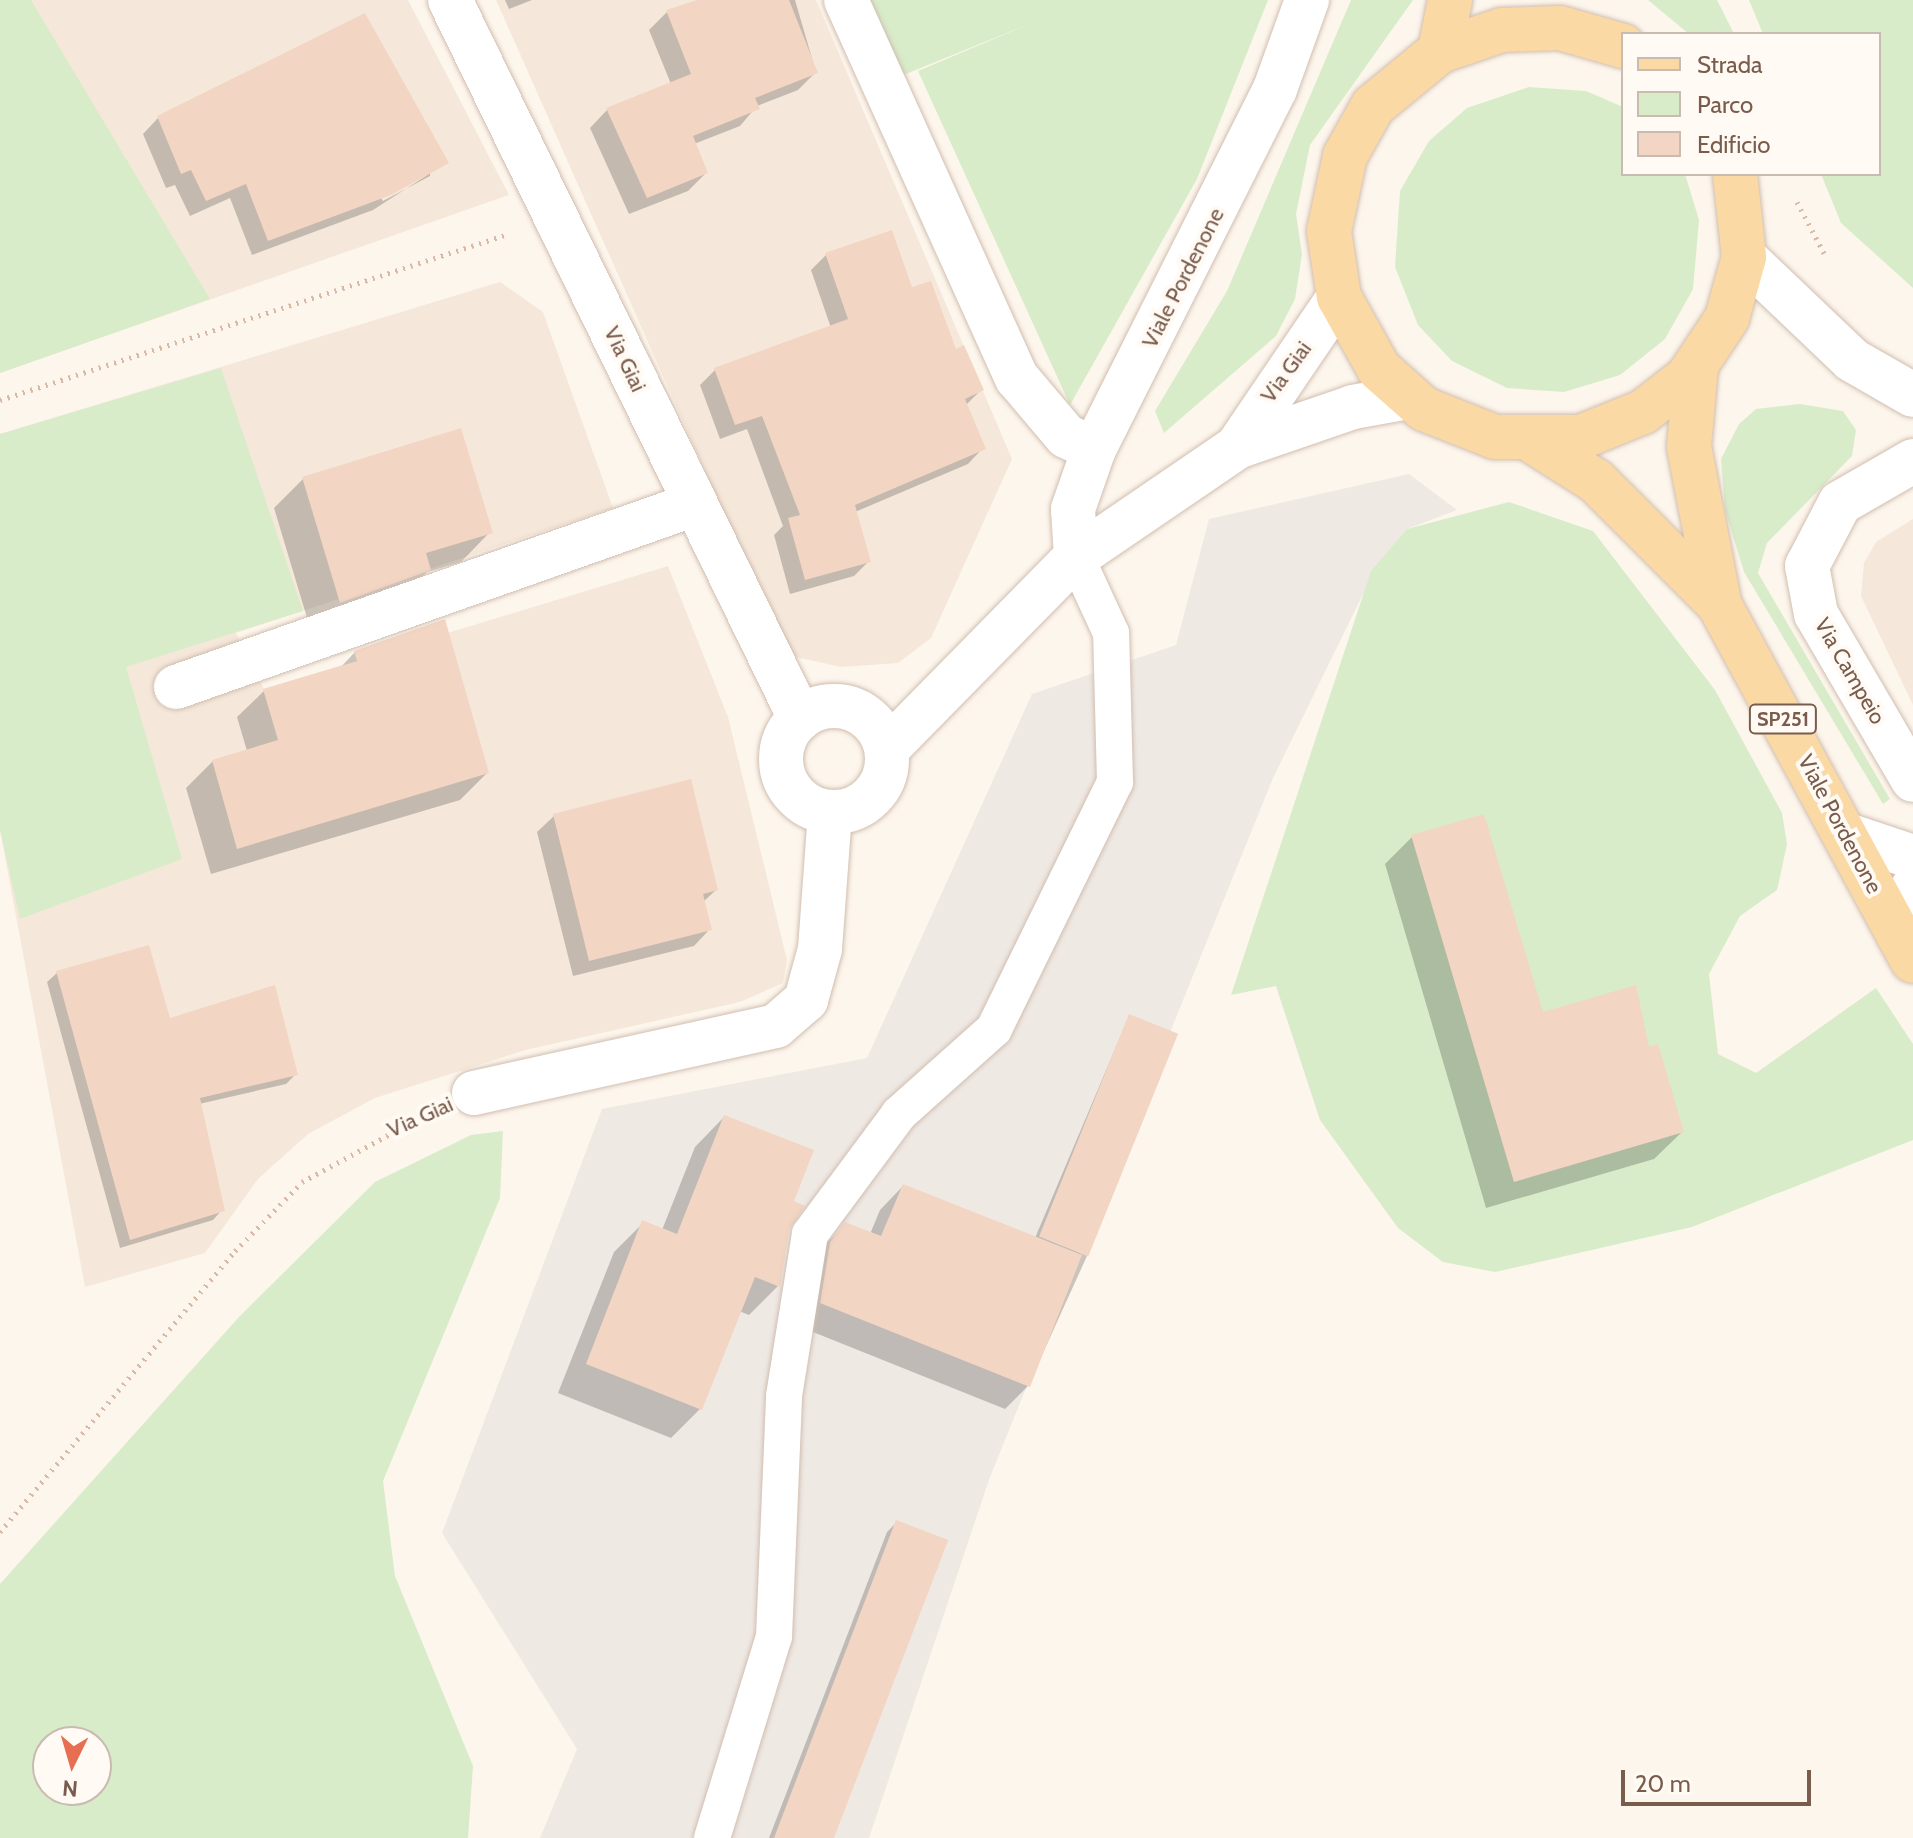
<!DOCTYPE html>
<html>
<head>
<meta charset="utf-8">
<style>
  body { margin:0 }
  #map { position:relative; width:1913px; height:1838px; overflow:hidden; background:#fdf6ec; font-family:Cabin,sans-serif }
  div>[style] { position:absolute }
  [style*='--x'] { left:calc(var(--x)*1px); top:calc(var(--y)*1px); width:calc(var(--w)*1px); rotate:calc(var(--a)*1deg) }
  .residential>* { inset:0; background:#f5e8da }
  .industrial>* { inset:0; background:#efe9e4 }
  .green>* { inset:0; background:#d8ecc9 }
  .shadow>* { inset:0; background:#0003 }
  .building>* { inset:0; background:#f3d5c3; transform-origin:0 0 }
  .path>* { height:5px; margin-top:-2.5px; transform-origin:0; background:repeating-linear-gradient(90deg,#d9b8a5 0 2px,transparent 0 8px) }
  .roads { filter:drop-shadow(0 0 2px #d1beb0) drop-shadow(0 0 2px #d1beb0) }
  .service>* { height:36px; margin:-18px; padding:0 18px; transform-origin:18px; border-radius:18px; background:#fff }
  .minor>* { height:44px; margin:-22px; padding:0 22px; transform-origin:22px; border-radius:22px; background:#fff }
  .minor>.ring { margin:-22px; padding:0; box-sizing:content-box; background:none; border:44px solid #fff; border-radius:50% }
  .primary>* { height:44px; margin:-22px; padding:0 22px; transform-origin:22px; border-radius:22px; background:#fbd9a5 }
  span { translate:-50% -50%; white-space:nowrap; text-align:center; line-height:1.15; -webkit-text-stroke:8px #fffaf3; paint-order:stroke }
  .shield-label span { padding:2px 6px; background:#fffaf3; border:2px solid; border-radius:6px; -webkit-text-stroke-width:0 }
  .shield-label { font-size:20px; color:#7a5c4d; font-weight:700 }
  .street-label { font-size:22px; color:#7a5c4d }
  .legend { position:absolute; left:1621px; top:32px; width:260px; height:144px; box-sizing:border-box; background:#fffaf3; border:2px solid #cabbb1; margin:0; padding:10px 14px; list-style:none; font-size:24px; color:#7a5c4d }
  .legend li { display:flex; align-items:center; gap:16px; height:40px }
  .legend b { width:40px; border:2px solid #cabbb1 }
  .north { position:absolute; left:32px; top:1726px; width:80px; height:80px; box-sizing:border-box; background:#fffaf3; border:2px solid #cabbb1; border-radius:50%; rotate:185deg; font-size:22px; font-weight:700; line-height:32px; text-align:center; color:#7a5c4d }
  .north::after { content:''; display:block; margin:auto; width:28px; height:36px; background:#e76f51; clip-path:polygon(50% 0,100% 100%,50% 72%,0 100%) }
  .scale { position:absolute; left:1621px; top:1770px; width:190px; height:36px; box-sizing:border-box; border:4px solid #7a5c4d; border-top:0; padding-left:10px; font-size:24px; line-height:28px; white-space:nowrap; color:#7a5c4d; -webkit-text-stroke:6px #fffaf3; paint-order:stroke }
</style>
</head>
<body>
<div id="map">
  <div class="residential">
    <div style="clip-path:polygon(0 0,408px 0,509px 195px,0 373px)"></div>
    <div style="clip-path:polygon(496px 0,816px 0,1012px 459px,931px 638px,898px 663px,841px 667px,787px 655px)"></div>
    <div style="clip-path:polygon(500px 282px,543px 312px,613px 508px,236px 633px,264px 689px,668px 566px,728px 717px,787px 960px,783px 983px,740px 1002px,526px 1050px,375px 1098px,308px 1134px,258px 1179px,205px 1253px,85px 1287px,0 830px,0 434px)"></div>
    <div style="clip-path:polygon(1913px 519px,1913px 705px,1861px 596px,1864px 563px,1876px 542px)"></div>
  </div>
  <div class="industrial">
    <div style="clip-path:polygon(1409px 474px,1457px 510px,1407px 529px,1364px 592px,1273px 778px,990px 1477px,869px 1838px,540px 1838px,577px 1749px,442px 1533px,602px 1109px,867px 1058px,1032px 694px,1176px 645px,1209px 519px)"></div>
  </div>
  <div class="green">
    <div style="clip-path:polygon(0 0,31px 0,210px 299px,0 373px)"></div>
    <div style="clip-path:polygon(866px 0,1268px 0,1197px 179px,1070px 405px,918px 71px,1034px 22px,901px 76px)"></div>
    <div style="clip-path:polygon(1351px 0,1413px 0,1310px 145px,1296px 214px,1302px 254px,1295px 299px,1276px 336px,1164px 433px,1155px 411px,1227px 291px)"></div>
    <div style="clip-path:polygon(1648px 0,1717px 0,1734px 34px,1689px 34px)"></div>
    <div style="clip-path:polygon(1749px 0,1913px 0,1913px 288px,1841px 223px,1821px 174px,1879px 174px,1879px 34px,1763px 34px)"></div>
    <div style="clip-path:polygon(1529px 87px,1586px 91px,1623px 107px,1623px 174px,1685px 174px,1699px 220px,1693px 289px,1665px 339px,1620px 375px,1564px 392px,1507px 388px,1452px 361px,1418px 325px,1395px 267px,1400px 191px,1429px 141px,1467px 108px)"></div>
    <div style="clip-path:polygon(221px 368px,303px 611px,126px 667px,182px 859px,20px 919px,0 830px,0 434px)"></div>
    <div style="clip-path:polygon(1800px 404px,1843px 411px,1856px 430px,1852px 456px,1767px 543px,1758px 573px,1890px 799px,1883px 804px,1744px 572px,1725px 510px,1721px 459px,1739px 424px,1756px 409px)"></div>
    <div style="clip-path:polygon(1509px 502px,1593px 531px,1715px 690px,1782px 813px,1787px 844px,1777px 890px,1740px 916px,1709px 974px,1718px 1054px,1756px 1073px,1876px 988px,1913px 1044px,1913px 1140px,1692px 1227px,1495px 1272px,1443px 1262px,1398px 1228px,1320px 1120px,1276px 986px,1231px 995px,1371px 571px,1407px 529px)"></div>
    <div style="clip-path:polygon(evenodd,503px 1131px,500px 1198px,383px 1481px,395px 1576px,473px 1766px,468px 1838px,0 1838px,0 1584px,239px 1317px,375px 1182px,471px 1135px,503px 1131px,48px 1742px,96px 1742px,96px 1790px,48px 1790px,48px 1742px)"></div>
  </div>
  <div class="shadow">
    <div style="clip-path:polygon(505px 0,532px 0,509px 9px)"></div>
    <div style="clip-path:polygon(699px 0,795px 0,816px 72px,798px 90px,757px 106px,740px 126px,694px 144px,706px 173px,688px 191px,629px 214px,590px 128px,607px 110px,671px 84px,649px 30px,667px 12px)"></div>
    <div style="clip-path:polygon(evenodd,158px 118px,446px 163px,373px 210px,252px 255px,230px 198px,190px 216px,175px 185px,166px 188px,143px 134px,158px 118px,430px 171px,430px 176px,383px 201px,381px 198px,430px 171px)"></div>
    <div style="clip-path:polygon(826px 255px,911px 289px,981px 390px,965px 406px,983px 448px,968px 464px,855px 512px,869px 561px,854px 576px,790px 594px,774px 535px,783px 526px,747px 429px,720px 439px,700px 385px,715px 370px,831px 328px,811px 270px)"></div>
    <div style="clip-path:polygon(303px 479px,490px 532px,461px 562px,427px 572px,400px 599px,311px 631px,274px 508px)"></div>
    <div style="clip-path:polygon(355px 652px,487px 773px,460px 800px,211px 874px,186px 788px,213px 761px,247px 751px,237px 717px,264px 691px,339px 669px)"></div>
    <div style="clip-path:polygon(554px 816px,716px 890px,703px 902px,710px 929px,694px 946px,573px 976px,537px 832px)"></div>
    <div style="clip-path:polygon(1412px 837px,1541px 1014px,1648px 1049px,1682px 1132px,1654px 1159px,1486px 1208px,1385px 864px)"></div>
    <div style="clip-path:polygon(57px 973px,296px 1074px,286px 1084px,199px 1104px,222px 1210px,213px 1220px,120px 1248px,47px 982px)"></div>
    <div style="clip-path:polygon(1129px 1016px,1087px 1256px,1028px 1386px,1005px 1409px,798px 1326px,822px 1248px,846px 1224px,870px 1234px,880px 1210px,903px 1186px,1035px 1238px)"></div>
    <div style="clip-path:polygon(724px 1117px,792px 1202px,778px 1286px,749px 1315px,739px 1311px,700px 1409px,671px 1438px,558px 1393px,614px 1252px,643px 1223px,662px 1230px,695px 1147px)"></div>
    <div style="clip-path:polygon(896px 1523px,829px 1838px,769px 1838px,887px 1532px)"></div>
  </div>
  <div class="building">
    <div style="clip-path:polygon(697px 0,789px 0,818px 73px,755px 98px,760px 109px,693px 136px,708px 173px,647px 198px,606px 108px,691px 74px,666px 10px)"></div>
    <div style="clip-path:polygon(365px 13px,449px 163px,391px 195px,268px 241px,246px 184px,206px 201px,191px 170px,181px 174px,157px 116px)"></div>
    <div style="clip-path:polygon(892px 230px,912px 287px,931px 281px,956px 349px,964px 345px,984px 390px,965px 399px,986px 449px,855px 505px,871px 562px,805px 580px,788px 518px,800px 515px,762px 416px,735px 425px,714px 368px,848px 319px,825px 253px)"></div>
    <div style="clip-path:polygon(461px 428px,493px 533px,426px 553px,431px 570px,340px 603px,302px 477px)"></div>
    <div style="clip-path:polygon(445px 619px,489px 773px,237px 849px,212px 760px,278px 740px,263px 689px,357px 661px,354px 651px)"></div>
    <div style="clip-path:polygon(691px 779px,718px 890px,703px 894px,712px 930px,589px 961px,553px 814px)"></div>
    <div style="clip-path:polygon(1484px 814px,1543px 1012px,1636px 985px,1649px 1047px,1658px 1044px,1684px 1132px,1514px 1182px,1411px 835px)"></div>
    <div style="clip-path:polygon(149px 945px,170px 1018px,275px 985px,298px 1075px,200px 1098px,225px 1211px,130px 1240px,56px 971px)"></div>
    <div style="left:1129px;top:1014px;width:53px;height:240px;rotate:22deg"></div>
    <div style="clip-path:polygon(724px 1115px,814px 1150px,794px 1201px,805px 1206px,789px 1230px,780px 1287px,755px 1277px,702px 1410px,586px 1364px,642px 1220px,677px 1234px)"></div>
    <div style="clip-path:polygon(903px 1184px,1082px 1255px,1030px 1387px,820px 1303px,830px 1242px,845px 1222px,881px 1236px)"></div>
    <div style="left:896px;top:1520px;width:56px;height:341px;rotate:21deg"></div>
  </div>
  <div class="path">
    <div style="--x:1797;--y:202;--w:58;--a:62.1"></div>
    <div style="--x:0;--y:400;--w:531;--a:-18.09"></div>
    <div style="--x:0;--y:1532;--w:366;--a:-50.1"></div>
    <div style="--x:235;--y:1251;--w:96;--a:-45.8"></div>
    <div style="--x:302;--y:1182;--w:140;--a:-28.6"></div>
  </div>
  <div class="roads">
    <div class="service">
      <div style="--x:712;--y:1838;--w:210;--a:-72.9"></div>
      <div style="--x:774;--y:1637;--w:241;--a:-87.6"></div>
      <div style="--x:784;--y:1396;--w:164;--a:-80.9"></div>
      <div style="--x:810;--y:1234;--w:149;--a:-53.4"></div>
      <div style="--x:899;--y:1114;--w:127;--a:-41.8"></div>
      <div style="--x:994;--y:1029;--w:275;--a:-63.9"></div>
      <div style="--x:1115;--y:782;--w:149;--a:-91.5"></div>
      <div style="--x:1111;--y:633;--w:84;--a:-114.7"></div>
    </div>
    <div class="minor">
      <div style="--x:450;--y:0;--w:799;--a:64.01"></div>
      <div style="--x:846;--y:0;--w:415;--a:65.7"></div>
      <div style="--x:1017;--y:378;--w:76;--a:49.8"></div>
      <div style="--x:1066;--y:436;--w:31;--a:25"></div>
      <div style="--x:1744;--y:257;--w:149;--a:43.6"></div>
      <div style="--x:1852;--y:360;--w:70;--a:29.8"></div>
      <div style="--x:1339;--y:297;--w:181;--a:124.2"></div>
      <div style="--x:1237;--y:447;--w:123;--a:-19"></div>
      <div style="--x:1353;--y:407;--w:56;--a:-10.3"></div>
      <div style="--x:1913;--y:461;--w:84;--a:150.1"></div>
      <div style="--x:1840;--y:503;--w:71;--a:117.6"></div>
      <div style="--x:1807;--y:566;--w:49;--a:79.4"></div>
      <div style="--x:1816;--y:614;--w:192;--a:59.7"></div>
      <div style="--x:1076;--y:557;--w:48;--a:-93.6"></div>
      <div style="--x:1073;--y:509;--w:64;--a:-70.7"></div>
      <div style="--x:1094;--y:449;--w:403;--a:-63.3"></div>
      <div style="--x:1275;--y:89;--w:95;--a:-70.2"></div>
      <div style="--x:176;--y:687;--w:547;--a:-19.43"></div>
      <div class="ring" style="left:781px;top:706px;width:62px;height:62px"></div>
      <div style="--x:887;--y:749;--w:269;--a:-45.5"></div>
      <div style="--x:1076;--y:557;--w:195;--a:-34.3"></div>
      <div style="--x:1847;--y:835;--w:70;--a:18.4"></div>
      <div style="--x:1899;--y:935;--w:50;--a:-73.7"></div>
      <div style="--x:474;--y:1093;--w:309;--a:-12.5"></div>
      <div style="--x:776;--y:1026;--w:40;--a:-41"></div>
      <div style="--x:806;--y:1000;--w:53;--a:-74.6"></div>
      <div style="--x:820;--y:949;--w:136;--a:-85.8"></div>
    </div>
    <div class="primary">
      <div style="--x:1623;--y:46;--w:66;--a:-164.1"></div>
      <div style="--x:1560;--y:28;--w:58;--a:178"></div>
      <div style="--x:1502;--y:30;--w:65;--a:161.3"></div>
      <div style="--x:1440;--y:51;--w:87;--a:140.6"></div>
      <div style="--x:1373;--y:106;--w:57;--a:119.2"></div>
      <div style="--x:1345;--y:156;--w:77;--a:102"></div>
      <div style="--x:1329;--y:231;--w:67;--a:81.4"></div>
      <div style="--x:1339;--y:297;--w:82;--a:60.9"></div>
      <div style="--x:1379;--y:369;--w:60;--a:41.6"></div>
      <div style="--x:1424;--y:409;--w:76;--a:21.5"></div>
      <div style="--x:1495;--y:437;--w:86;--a:0"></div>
      <div style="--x:1581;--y:437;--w:67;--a:-22"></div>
      <div style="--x:1643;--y:412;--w:57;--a:-37.9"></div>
      <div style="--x:1688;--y:377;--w:71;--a:-56.5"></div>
      <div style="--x:1727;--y:318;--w:63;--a:-74.4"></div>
      <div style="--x:1744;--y:257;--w:83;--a:-96.2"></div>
      <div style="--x:1440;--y:51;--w:52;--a:-78.9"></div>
      <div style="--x:1696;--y:367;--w:80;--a:95"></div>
      <div style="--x:1689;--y:447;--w:158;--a:79"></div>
      <div style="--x:1534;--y:442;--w:73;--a:32.2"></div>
      <div style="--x:1596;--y:481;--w:174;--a:45"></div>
      <div style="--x:1719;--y:604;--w:406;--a:61.5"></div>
    </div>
  </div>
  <div class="shield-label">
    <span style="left:1783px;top:719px">SP251</span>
  </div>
  <div class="street-label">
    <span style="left:1183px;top:278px;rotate:-63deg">Viale Pordenone</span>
    <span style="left:625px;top:359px;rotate:65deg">Via Giai</span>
    <span style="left:1286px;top:372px;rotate:-54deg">Via Giai</span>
    <span style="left:1850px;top:671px;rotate:60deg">Via Campeio</span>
    <span style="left:1840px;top:824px;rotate:62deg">Viale Pordenone</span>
    <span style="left:420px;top:1117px;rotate:-24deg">Via Giai</span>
  </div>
  <ul class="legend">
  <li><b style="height:10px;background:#fbd9a5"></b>Strada</li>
  <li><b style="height:22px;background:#d8ecc9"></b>Parco</li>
  <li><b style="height:22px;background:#f3d5c3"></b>Edificio</li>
  </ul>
  <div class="north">N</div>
  <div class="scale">20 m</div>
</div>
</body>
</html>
